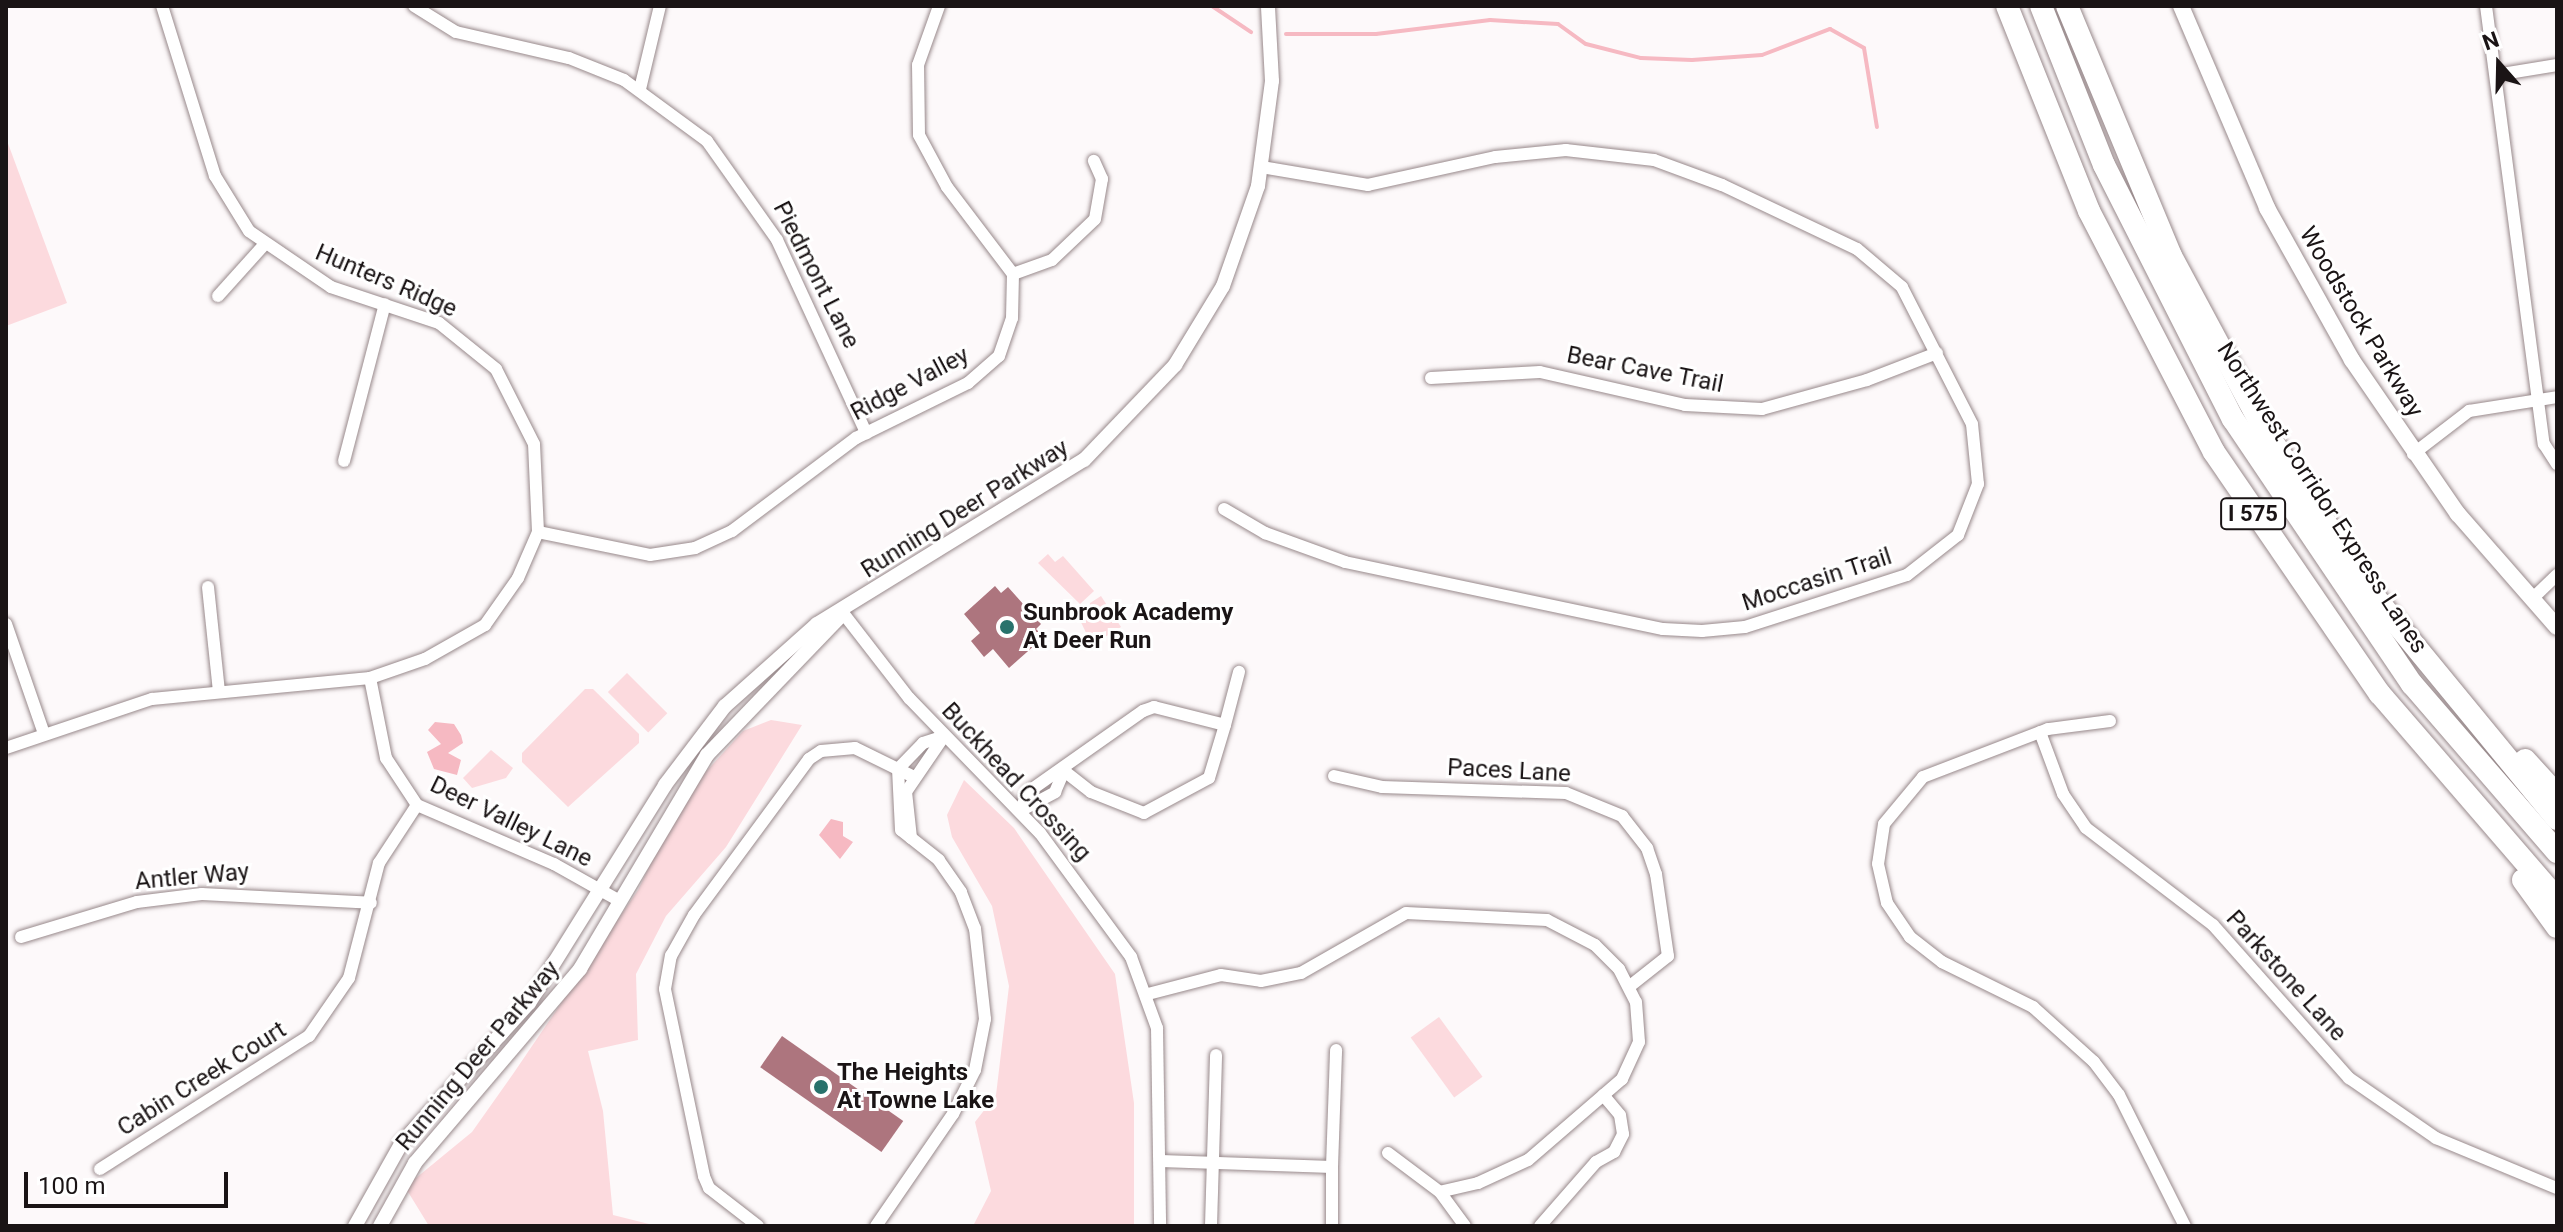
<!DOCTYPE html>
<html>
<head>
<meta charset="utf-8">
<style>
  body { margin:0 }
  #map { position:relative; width:2563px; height:1232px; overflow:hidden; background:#fdf9fa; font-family:Roboto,sans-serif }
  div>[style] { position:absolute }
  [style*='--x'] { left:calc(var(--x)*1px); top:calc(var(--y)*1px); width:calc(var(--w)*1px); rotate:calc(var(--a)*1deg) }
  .green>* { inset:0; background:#fcdade; transform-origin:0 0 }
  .water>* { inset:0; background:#f6b9c2 }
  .stream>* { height:4px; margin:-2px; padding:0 2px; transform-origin:2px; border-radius:2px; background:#f6b9c2 }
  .building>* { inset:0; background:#ad757e; transform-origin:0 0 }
  .roads { filter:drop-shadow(0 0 2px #98898b) drop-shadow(0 0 2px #98898b) }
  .minor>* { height:12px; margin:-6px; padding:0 6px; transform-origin:6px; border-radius:6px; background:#fff }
  .tertiary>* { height:14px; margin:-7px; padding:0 7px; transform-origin:7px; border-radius:7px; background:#fff }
  .secondary>* { height:16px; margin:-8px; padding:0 8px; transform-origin:8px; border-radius:8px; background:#fff }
  .motorway>* { height:22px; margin:-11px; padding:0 11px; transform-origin:11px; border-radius:11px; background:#fff }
  .dots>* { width:22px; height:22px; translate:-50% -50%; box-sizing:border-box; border:4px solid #fff; border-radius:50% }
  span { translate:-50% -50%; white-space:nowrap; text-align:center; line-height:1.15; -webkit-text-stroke:6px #fff; paint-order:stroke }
  .shield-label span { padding:2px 6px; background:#fff; border:2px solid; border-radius:6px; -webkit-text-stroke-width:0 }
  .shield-label { font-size:22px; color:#1a1415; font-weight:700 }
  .street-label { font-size:24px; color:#1a1415 }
  .poi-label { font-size:24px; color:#1a1415; font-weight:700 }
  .left { translate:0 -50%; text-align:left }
  .frame { position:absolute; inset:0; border:8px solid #1a1415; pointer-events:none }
  .north { position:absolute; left:2459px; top:24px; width:80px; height:80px; -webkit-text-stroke:6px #fff; paint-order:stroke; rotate:340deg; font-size:22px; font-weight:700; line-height:32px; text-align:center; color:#1a1415 }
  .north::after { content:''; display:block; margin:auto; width:28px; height:36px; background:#1a1415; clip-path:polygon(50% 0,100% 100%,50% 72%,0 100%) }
  .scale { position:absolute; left:24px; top:1172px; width:204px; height:36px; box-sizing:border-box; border:4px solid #1a1415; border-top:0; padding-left:10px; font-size:24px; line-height:28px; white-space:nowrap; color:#1a1415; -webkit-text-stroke:6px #fff; paint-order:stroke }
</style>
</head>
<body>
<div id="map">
  <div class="green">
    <div style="clip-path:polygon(6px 138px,67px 303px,6px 326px)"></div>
    <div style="clip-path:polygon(1048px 554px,1055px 562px,1063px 556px,1094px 591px,1080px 604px,1038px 563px)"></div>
    <div style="clip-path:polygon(1101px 596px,1121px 627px,1092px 645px,1076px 612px)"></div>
    <div style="left:627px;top:673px;width:57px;height:27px;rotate:45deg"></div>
    <div style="clip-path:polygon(585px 689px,593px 689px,639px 734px,639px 743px,568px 807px,522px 762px,522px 753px)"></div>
    <div style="clip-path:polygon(771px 720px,802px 725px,726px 847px,666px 916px,636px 974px,638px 1040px,588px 1051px,603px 1111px,613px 1215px,657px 1226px,429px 1226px,405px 1187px,472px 1132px,513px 1074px,638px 890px,682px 798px,743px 731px)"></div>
    <div style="clip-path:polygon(491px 750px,513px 768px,506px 778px,472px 788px,463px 778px)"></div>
    <div style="clip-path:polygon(964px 780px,1014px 828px,1115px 974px,1134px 1103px,1134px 1226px,973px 1226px,991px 1191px,975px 1122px,996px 1095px,1009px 986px,992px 906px,952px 837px,947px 815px)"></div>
    <div style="left:1439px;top:1017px;width:74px;height:35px;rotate:54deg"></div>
  </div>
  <div class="water">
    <div style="clip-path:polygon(435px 722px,454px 724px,461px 735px,463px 743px,448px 753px,461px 760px,457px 775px,434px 769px,427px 752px,441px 744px,428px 730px)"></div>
    <div style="clip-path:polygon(831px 819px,843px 822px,843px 836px,853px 842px,840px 859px,819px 835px)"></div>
  </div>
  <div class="stream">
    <div style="--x:1212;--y:6;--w:47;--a:33.7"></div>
    <div style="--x:1286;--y:34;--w:90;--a:0"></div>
    <div style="--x:1376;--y:34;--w:115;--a:-7"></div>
    <div style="--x:1490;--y:20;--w:68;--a:3.4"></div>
    <div style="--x:1558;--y:24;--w:34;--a:36"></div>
    <div style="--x:1586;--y:44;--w:57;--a:14.3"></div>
    <div style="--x:1641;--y:58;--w:51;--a:2.2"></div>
    <div style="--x:1692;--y:60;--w:70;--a:-4.1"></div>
    <div style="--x:1762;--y:55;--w:73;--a:-20.9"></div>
    <div style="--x:1830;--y:29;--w:39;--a:29"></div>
    <div style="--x:1864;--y:48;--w:80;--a:80.7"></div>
  </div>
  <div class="building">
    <div style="clip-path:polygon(995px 586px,1001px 593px,1008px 587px,1041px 624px,1036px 629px,1044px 637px,1009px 668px,993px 649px,984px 657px,971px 641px,980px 633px,964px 614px)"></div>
    <div style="left:782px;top:1036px;width:148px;height:38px;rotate:35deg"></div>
  </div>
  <div class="roads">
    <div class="minor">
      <div style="--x:414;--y:6;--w:49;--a:31.8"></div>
      <div style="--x:456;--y:32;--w:116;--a:13"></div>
      <div style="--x:569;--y:58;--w:59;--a:21.8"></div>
      <div style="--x:624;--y:80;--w:103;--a:36.3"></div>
      <div style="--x:707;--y:141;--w:121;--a:54.7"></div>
      <div style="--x:777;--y:240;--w:213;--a:65.2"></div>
      <div style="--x:2486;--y:6;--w:442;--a:82.5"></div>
      <div style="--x:2544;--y:444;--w:24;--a:57"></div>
      <div style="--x:2496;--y:75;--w:62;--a:-9.3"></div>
      <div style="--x:640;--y:89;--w:85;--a:-76.5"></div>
      <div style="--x:1013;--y:274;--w:41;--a:-19.7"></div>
      <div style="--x:1052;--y:260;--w:59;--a:-43.6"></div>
      <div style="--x:1095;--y:219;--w:41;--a:-80.1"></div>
      <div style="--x:1102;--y:179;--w:20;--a:-114"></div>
      <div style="--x:218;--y:296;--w:67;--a:-48"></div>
      <div style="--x:1431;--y:378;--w:109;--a:-3.2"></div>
      <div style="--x:1540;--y:372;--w:149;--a:12.8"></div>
      <div style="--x:1685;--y:405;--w:77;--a:3"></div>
      <div style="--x:1762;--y:409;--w:109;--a:-15.4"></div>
      <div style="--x:1867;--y:380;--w:75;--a:-21.1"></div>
      <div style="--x:2413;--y:454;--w:71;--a:-37.5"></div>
      <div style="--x:2469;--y:411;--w:89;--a:-9"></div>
      <div style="--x:344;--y:461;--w:162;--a:-75.4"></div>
      <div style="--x:1224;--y:509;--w:48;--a:30.3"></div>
      <div style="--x:1265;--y:533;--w:85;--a:19.9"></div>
      <div style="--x:1345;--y:562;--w:325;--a:11.9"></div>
      <div style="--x:1663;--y:629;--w:39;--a:3"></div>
      <div style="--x:1702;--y:631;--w:43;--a:-5.3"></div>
      <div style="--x:1745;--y:627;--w:170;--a:-17.8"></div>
      <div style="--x:1907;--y:575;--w:65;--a:-38.1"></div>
      <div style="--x:1958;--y:535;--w:55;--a:-68.6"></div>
      <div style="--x:1978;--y:484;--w:60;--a:-95.7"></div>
      <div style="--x:1972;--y:424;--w:154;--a:-117.1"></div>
      <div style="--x:1902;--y:287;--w:59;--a:-139.8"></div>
      <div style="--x:1857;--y:249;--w:149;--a:-154.6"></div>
      <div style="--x:1722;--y:185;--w:72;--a:-159.8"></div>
      <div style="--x:1654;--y:160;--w:89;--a:-173.5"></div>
      <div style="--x:1566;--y:150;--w:71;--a:174.4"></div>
      <div style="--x:1495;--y:157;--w:130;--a:167.6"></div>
      <div style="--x:1368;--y:185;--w:108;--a:-170.4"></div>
      <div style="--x:538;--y:532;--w:114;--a:11.6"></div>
      <div style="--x:650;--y:555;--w:46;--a:-8.8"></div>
      <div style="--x:695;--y:548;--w:41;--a:-24.7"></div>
      <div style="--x:732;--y:531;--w:155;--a:-36.9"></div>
      <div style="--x:856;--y:438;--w:125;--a:-26.2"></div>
      <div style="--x:968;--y:383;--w:41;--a:-41.1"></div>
      <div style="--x:999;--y:356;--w:40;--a:-71.1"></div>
      <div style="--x:1012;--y:318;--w:44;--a:-88.7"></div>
      <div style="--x:1013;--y:274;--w:109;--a:-127.2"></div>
      <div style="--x:947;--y:187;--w:59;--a:-118.3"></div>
      <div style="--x:919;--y:135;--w:70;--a:-90.8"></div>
      <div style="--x:918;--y:65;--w:63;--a:-70.4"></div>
      <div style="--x:208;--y:587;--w:105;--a:84"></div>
      <div style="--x:2532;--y:599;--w:35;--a:-44"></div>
      <div style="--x:843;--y:613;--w:108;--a:52.2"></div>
      <div style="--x:909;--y:698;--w:188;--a:45.9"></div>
      <div style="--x:1040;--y:833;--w:154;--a:53.7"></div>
      <div style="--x:1131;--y:957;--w:76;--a:69.9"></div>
      <div style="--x:1157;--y:1028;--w:198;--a:89.1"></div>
      <div style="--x:6;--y:624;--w:116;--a:70.9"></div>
      <div style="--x:370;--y:678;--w:82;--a:78.7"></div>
      <div style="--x:386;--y:758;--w:56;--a:56.6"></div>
      <div style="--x:417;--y:805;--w:149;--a:23.3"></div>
      <div style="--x:554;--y:864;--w:76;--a:29.3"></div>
      <div style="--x:2110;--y:721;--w:63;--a:172.6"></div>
      <div style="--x:2048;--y:729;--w:134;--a:159"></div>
      <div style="--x:1923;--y:777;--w:61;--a:129.7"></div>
      <div style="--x:1884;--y:824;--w:40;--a:98.5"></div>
      <div style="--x:1878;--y:864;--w:40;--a:77"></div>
      <div style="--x:1887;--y:903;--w:41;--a:55.9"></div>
      <div style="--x:1910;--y:937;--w:41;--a:38"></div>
      <div style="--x:1942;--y:962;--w:102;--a:26.3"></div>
      <div style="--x:2033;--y:1007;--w:82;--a:42"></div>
      <div style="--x:2094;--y:1062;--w:41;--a:52.9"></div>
      <div style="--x:2119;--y:1095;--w:147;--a:63.3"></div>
      <div style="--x:1225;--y:725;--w:55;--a:-75.2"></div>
      <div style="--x:2040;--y:732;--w:66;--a:69.6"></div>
      <div style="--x:2063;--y:794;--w:41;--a:55.9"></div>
      <div style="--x:2086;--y:828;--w:160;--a:37.4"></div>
      <div style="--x:2213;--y:925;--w:205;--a:48.4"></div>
      <div style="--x:2349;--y:1078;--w:106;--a:34.6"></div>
      <div style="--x:2436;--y:1138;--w:131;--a:22.5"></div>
      <div style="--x:6;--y:748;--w:154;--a:-18.6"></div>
      <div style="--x:152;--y:699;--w:219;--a:-5.5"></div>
      <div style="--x:370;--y:678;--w:58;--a:-19.1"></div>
      <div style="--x:425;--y:659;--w:69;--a:-29.5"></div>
      <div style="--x:485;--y:625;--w:57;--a:-54.9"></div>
      <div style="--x:518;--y:578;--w:50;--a:-66.5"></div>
      <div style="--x:538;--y:532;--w:88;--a:-92.6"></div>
      <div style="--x:534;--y:444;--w:84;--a:-116.9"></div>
      <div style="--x:496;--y:369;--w:73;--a:-141.1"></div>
      <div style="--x:439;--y:323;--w:114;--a:-161.6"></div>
      <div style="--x:331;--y:287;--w:99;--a:-145.7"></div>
      <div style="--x:249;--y:231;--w:65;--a:-121.7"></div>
      <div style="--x:215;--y:176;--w:178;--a:-107.3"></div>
      <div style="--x:1334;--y:776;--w:49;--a:12.9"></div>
      <div style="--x:1382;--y:787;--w:184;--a:1.9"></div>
      <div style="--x:1566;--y:793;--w:61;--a:22.3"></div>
      <div style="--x:1622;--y:816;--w:41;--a:52"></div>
      <div style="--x:1647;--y:848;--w:28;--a:71"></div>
      <div style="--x:1656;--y:874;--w:83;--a:81.7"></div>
      <div style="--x:1668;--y:956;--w:48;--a:141.7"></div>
      <div style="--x:1020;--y:811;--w:21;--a:-67"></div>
      <div style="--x:1028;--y:792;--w:141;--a:-35.2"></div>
      <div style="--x:1143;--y:711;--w:12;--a:-20"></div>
      <div style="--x:1154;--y:707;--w:73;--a:14.2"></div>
      <div style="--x:1225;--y:725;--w:55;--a:106.8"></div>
      <div style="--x:1209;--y:778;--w:74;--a:151.7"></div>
      <div style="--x:1144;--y:813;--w:57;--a:-158.4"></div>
      <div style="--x:1091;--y:792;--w:34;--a:-142"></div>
      <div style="--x:1020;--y:811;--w:40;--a:-28"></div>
      <div style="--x:1055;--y:792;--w:23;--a:-67"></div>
      <div style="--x:911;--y:838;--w:46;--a:-96.2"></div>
      <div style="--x:906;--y:792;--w:68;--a:-55.8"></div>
      <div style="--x:21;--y:937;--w:121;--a:-16.8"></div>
      <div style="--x:137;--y:902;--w:65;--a:-7"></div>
      <div style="--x:202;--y:894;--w:169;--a:3"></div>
      <div style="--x:1148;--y:994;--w:75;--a:-14.6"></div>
      <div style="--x:1221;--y:975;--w:40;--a:8.5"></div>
      <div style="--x:1261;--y:981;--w:41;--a:-11.3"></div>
      <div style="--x:1301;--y:973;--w:121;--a:-29.7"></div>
      <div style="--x:1406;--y:913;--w:141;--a:2.8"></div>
      <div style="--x:1547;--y:920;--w:54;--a:27.5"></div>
      <div style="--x:1595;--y:945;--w:34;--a:45"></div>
      <div style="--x:1619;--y:969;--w:37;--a:63"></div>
      <div style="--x:1636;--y:1002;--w:40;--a:85.7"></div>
      <div style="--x:1639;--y:1042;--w:41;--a:114.7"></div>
      <div style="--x:1622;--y:1079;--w:124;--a:139.2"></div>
      <div style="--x:1528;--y:1160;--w:55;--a:155.3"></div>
      <div style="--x:1478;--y:1183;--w:39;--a:167"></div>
      <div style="--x:1388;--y:1153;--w:65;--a:36.9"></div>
      <div style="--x:1440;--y:1192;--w:42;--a:53.7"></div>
      <div style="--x:1161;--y:1161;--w:171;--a:2"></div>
      <div style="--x:1332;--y:1167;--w:117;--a:-88"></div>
      <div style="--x:100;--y:1169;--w:248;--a:-32.5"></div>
      <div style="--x:309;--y:1036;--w:70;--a:-55.4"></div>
      <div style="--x:349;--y:978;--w:119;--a:-75.4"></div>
      <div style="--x:379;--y:863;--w:69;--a:-56.8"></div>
      <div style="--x:758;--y:1226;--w:62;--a:-142.2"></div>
      <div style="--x:709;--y:1188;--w:13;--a:-113"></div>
      <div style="--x:704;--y:1176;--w:191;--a:-101.8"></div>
      <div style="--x:665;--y:989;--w:34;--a:-80"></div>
      <div style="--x:671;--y:956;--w:47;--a:-60.7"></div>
      <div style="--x:694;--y:915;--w:194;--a:-53.6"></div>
      <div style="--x:809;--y:759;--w:14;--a:-34"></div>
      <div style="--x:821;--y:751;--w:34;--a:-5"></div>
      <div style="--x:855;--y:748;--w:64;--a:26.2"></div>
      <div style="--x:876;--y:1226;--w:136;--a:-55.5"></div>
      <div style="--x:953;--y:1114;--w:49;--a:-63.4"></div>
      <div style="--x:975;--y:1070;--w:52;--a:-78.9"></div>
      <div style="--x:985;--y:1019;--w:91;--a:-96.3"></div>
      <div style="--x:975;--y:929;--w:40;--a:-111"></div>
      <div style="--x:961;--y:892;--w:39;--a:-125"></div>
      <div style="--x:939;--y:860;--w:48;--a:-141.7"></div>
      <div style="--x:901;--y:830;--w:61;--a:-92.8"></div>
      <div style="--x:898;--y:769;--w:36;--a:-46"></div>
      <div style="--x:923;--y:743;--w:22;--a:-18"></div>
      <div style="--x:1211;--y:1226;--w:171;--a:-88.3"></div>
      <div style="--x:1332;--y:1226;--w:59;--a:-90"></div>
      <div style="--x:1540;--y:1226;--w:85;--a:-48.8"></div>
      <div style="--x:1596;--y:1162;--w:21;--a:-29"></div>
      <div style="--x:1614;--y:1152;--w:20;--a:-63"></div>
      <div style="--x:1623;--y:1134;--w:19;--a:-99"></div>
      <div style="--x:1620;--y:1115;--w:26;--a:-130"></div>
    </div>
    <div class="tertiary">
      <div style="--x:355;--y:1226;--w:94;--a:-60.7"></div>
      <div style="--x:401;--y:1144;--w:190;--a:-47.8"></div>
      <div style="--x:529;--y:1003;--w:257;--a:-58"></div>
      <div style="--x:665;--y:785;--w:99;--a:-52.8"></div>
      <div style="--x:725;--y:706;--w:123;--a:-41.7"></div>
      <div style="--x:817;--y:624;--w:313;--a:-31.6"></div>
      <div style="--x:1084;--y:460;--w:132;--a:-46.2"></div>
      <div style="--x:1175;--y:365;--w:92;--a:-58.7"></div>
      <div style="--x:1223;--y:286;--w:106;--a:-70.7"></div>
      <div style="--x:1258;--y:186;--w:106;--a:-82.4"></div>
      <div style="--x:1272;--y:81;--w:75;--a:-93.1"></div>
      <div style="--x:380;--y:1226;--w:72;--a:-60.9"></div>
      <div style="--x:415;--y:1163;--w:255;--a:-49.6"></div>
      <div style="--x:580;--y:969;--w:249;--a:-59.3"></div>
      <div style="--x:707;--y:755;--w:192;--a:-46.1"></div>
    </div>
    <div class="secondary">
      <div style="--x:2181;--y:6;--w:220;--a:66.9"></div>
      <div style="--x:2267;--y:208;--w:174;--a:60.8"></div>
      <div style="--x:2352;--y:360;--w:187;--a:55.5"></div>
      <div style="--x:2458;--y:514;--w:150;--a:48.8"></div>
    </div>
    <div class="motorway">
      <div style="--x:2007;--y:6;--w:221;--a:68.2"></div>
      <div style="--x:2089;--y:211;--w:271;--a:62.6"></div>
      <div style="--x:2214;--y:452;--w:293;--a:55.6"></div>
      <div style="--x:2380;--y:694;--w:271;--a:49.2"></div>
      <div style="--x:2041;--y:6;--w:171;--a:68.4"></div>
      <div style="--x:2104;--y:165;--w:285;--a:63.1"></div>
      <div style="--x:2233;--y:419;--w:320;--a:56"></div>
      <div style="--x:2412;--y:684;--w:222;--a:49.2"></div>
      <div style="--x:2067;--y:6;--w:271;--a:67.4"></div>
      <div style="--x:2171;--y:256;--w:191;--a:61.8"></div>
      <div style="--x:2261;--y:424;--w:204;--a:56.8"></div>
      <div style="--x:2373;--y:595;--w:290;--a:50.6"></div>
      <div style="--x:2525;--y:760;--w:47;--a:47.6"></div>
      <div style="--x:2523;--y:880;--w:58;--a:54.1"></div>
    </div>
  </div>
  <div class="dots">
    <div style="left:1007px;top:627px;background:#28726c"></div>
    <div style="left:821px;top:1087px;background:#28726c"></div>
  </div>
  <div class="shield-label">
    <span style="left:2253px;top:514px">I 575</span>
  </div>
  <div class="street-label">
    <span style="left:816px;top:275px;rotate:63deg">Piedmont Lane</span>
    <span style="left:386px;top:281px;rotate:23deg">Hunters Ridge</span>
    <span style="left:2361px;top:322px;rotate:59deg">Woodstock Parkway</span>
    <span style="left:1645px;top:370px;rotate:11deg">Bear Cave Trail</span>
    <span style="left:910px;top:384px;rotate:-28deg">Ridge Valley</span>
    <span style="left:2322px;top:498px;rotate:57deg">Northwest Corridor Express Lanes</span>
    <span style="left:965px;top:509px;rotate:-32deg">Running Deer Parkway</span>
    <span style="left:1817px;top:580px;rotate:-18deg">Moccasin Trail</span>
    <span style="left:1509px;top:771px;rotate:3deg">Paces Lane</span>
    <span style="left:1016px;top:782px;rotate:47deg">Buckhead Crossing</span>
    <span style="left:511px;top:822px;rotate:26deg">Deer Valley Lane</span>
    <span style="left:192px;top:877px;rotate:-5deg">Antler Way</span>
    <span style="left:2286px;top:976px;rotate:48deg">Parkstone Lane</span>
    <span style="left:478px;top:1056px;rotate:-50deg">Running Deer Parkway</span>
    <span style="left:202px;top:1079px;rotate:-32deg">Cabin Creek Court</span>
  </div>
  <div class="poi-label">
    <span class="left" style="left:1023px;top:627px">Sunbrook Academy<br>At Deer Run</span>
    <span class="left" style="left:837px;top:1087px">The Heights<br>At Towne Lake</span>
  </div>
  <div class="frame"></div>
  <div class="north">N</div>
  <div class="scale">100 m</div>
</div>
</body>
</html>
